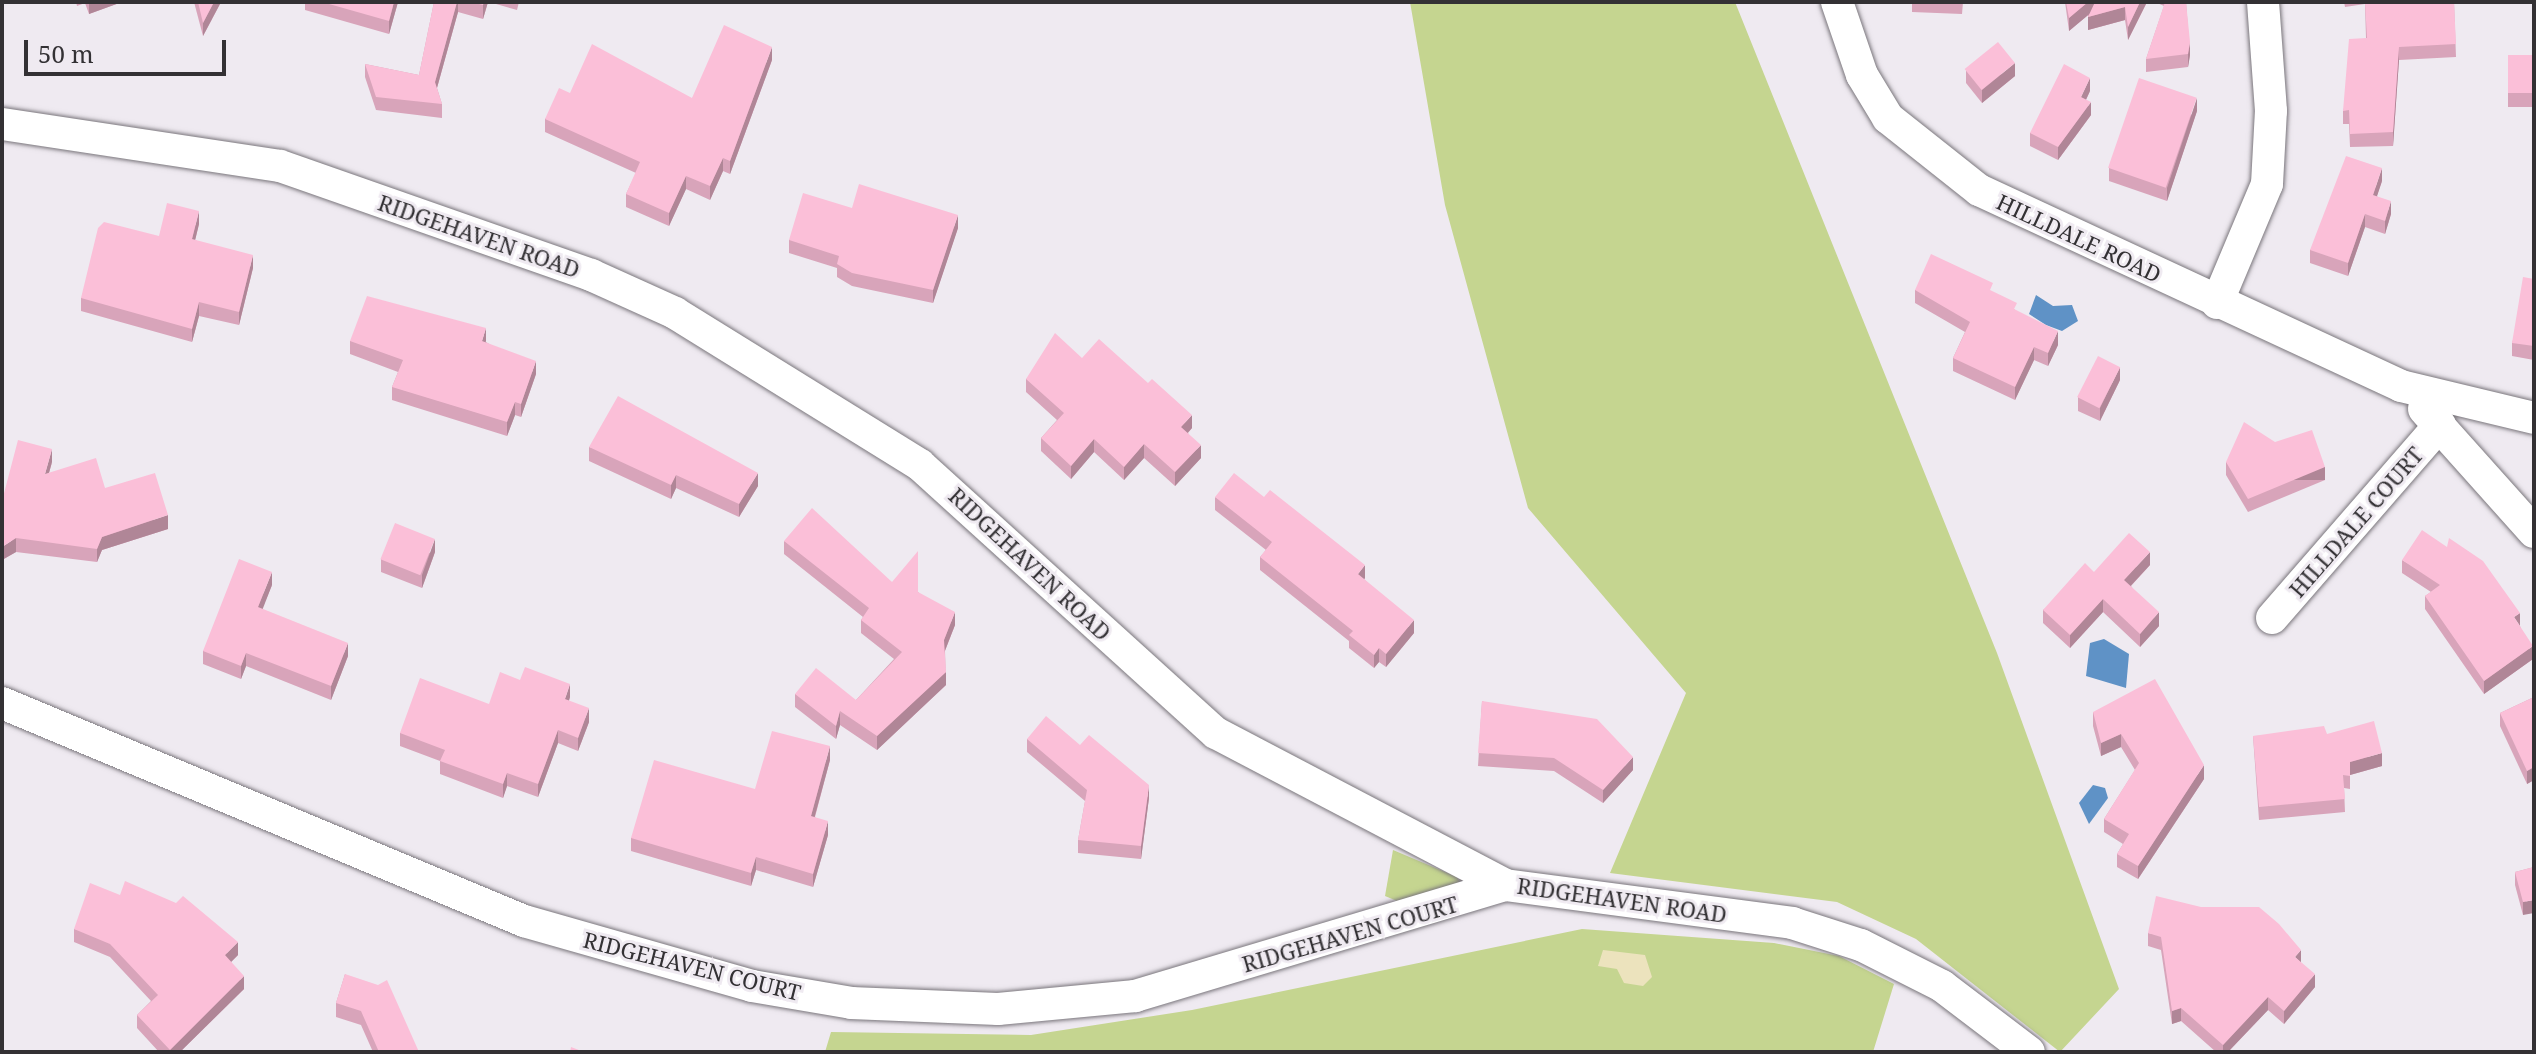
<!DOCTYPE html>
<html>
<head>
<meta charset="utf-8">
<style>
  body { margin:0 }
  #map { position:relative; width:2536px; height:1054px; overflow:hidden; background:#efeaf1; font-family:"Noto Serif",serif }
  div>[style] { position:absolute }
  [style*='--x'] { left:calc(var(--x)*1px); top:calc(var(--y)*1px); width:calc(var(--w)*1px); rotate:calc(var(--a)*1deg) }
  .green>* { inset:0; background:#c5d590 }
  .sand>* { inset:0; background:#ece3bd }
  .water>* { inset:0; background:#5f92c6 }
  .roads { filter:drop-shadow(0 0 2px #7a767c) drop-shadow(0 0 2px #7a767c) }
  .minor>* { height:32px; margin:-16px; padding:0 16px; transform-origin:16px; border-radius:16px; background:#fff }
  .wall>* { inset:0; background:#d8a4ba; transform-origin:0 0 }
  .shaded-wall>* { inset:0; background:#b08697; transform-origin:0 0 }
  .building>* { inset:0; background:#fbbfd8; transform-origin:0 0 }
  span { translate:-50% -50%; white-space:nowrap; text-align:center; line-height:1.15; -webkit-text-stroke:6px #efeaf1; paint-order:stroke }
  .street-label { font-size:22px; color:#333134 }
  .frame { position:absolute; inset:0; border:4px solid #333134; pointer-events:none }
  .scale { position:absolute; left:24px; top:40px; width:202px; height:36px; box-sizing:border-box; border:4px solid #333134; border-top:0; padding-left:10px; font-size:24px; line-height:28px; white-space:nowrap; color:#333134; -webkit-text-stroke:6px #efeaf1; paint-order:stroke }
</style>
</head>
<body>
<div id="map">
  <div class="green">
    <div style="clip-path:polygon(1410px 2px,1735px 2px,1997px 653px,2119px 989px,2060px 1052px,1916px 939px,1837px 902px,1610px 873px,1686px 693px,1528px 508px,1445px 205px)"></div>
    <div style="clip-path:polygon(1393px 850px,1457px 877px,1462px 886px,1397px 901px,1385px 896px)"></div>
    <div style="clip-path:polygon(1582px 929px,1774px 943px,1839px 956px,1894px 984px,1873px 1052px,825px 1052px,831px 1032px,1031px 1035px,1192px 1010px)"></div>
  </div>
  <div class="sand">
    <div style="clip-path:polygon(1603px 950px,1645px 955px,1652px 977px,1643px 986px,1624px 983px,1617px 969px,1598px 966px)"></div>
  </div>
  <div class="water">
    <div style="clip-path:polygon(2036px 295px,2053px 306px,2072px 305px,2078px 321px,2062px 331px,2046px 325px,2029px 314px)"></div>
    <div style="clip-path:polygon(2104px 639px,2129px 654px,2126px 688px,2086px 676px,2090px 643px)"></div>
    <div style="clip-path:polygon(2093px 785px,2105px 788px,2108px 798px,2089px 824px,2079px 803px)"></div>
  </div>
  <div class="roads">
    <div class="minor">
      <div style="--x:1837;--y:2;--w:77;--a:71.1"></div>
      <div style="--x:1862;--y:75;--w:50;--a:58.8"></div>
      <div style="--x:1888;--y:118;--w:116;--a:38.4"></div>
      <div style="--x:1979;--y:190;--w:465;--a:24.9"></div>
      <div style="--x:2401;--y:386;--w:137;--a:13.5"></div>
      <div style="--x:2;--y:124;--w:281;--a:8.6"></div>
      <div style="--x:280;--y:166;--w:330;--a:19.3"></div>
      <div style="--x:591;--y:275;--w:92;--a:24.3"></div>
      <div style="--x:675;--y:313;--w:288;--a:31.8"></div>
      <div style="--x:920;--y:465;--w:399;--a:42.2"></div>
      <div style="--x:1216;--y:733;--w:327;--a:27.7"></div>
      <div style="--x:1505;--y:885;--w:290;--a:7.5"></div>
      <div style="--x:1792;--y:923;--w:72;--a:17.7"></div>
      <div style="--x:1861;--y:945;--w:91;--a:26.8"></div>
      <div style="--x:1942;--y:986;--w:109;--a:37.2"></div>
      <div style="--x:2217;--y:303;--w:129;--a:-67.2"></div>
      <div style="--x:2267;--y:184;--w:73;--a:-86.9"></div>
      <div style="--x:2271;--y:111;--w:109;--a:-94.2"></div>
      <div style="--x:2424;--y:409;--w:165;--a:48.2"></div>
      <div style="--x:2272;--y:618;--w:256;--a:-49"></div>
      <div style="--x:2;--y:703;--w:566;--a:22.67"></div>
      <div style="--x:524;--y:921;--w:237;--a:15.9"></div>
      <div style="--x:752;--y:986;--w:100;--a:9.7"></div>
      <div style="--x:851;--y:1003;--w:147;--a:2.3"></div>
      <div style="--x:998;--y:1009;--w:138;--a:-5.4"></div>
      <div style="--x:1135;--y:996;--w:386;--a:-16.7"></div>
    </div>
  </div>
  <div class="wall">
    <div style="clip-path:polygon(76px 2px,122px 2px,89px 14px,85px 3px,77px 6px)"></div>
    <div style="clip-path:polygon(194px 2px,221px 2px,203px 36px)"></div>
    <div style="clip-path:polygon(305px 2px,398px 2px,389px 34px,305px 10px)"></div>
    <div style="clip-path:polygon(434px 2px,488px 2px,483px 19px,458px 12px,437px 88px,442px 104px,442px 118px,376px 110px,365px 77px,365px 64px,419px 75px)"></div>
    <div style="clip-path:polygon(489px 2px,519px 2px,517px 10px)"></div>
    <div style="clip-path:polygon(1912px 2px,1963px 2px,1962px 14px,1912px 12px)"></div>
    <div style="clip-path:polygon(2065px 2px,2147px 2px,2128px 40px,2125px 20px,2088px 30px,2088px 15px,2069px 31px)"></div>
    <div style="clip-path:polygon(2155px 2px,2186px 2px,2190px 55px,2188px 67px,2146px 72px,2146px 59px,2164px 6px)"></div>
    <div style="clip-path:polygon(2344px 2px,2454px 2px,2456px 57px,2399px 60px,2393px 146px,2350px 147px,2349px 124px,2343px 124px,2343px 111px,2366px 38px,2365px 4px,2345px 7px)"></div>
    <div style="left:2534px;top:55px;width:52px;height:26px;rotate:90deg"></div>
    <div style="clip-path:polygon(772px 60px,730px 174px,723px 171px,710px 200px,686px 189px,669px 226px,626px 207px,626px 194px,636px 173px,545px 132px,545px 119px,570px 93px,692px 98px)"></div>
    <div style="clip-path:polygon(1966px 70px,2015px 76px,1982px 103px,1966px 83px)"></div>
    <div style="clip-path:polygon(2090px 91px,2086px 100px,2091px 115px,2058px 160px,2030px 146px,2030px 133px)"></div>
    <div style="clip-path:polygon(2197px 111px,2167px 201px,2109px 181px,2109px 168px)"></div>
    <div style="clip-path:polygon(2382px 181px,2377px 196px,2391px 214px,2385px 234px,2365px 227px,2348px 276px,2310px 263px,2310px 250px)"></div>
    <div style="clip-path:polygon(852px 208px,958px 228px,933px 303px,852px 286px,837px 277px,837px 268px,789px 253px,789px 240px)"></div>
    <div style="clip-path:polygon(199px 224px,195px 240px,253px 268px,239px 325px,199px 316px,192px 342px,81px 311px,81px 298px,159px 236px)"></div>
    <div style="clip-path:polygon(2534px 279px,2534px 368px,2534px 360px,2512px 356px,2512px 343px)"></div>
    <div style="clip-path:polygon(1915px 290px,1993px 292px,2058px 345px,2048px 366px,2034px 360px,2015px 400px,1953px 371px,1953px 358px,1965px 332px,1915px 303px)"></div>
    <div style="clip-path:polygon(350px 341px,486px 342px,536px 374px,521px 417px,515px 415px,507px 436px,392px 400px,392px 387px,398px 372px,350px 354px)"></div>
    <div style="clip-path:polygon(1082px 358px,1192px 428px,1188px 433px,1201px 458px,1175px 486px,1144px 458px,1124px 480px,1094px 452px,1071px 479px,1041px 451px,1041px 438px,1057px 420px,1026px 392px,1026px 379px)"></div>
    <div style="clip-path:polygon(2120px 380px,2100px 421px,2078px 411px,2078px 397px)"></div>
    <div style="clip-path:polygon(589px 447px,758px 486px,739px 517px,676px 488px,671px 499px,589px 461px)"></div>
    <div style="clip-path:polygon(52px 462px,49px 473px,105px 488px,168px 529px,102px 550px,97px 562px,16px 552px,2px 560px)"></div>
    <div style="clip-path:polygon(2226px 462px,2325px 480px,2248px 512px,2226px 475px)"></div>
    <div style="clip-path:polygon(1215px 497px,1365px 578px,1364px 579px,1414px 633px,1386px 667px,1379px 662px,1374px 668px,1349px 648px,1349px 641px,1260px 570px,1260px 557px,1266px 550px,1215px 510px)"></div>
    <div style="clip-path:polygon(784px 541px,918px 592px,955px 625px,945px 651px,946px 685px,877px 750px,840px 725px,836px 739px,795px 707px,795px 694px,856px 700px,894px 659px,861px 633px,861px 620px,863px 617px,784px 554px)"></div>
    <div style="clip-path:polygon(435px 552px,422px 588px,381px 572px,381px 559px)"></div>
    <div style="clip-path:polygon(2402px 560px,2520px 626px,2533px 659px,2484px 694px,2425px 609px,2425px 596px,2431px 592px,2402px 573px)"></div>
    <div style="clip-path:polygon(2150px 565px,2131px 586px,2159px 626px,2140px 647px,2103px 612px,2070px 648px,2043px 623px,2043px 610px,2094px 572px)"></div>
    <div style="clip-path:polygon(272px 585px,262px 609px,348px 656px,331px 700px,246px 666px,241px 679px,203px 664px,203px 651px)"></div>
    <div style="clip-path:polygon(570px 697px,569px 701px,589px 722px,578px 751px,558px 743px,538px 797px,507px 786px,503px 798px,440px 774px,440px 761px,400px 746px,400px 733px,489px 704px)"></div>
    <div style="clip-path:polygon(2534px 697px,2534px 780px,2527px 784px,2500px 726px,2500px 713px)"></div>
    <div style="clip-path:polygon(1482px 701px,1633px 770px,1603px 803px,1554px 771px,1478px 766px)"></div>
    <div style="clip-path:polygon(2093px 712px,2204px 779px,2138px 879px,2117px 867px,2117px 854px,2123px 844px,2104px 832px,2104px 819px,2135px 770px,2121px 747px,2101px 756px,2093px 726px)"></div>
    <div style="clip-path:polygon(2327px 734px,2382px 766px,2350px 775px,2350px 789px,2344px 788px,2345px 812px,2259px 820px,2253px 736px)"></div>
    <div style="clip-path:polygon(1027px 739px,1080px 745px,1149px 798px,1141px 859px,1078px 853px,1078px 840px,1085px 801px,1027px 752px)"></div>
    <div style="clip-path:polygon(830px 760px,815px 817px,828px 835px,813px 887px,756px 870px,751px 886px,631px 851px,631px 838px)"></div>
    <div style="clip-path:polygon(2534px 867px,2523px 915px,2515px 885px,2515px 872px)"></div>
    <div style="clip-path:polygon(74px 929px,238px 955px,231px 962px,244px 989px,180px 1052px,159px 1052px,137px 1028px,137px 1015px,151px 1001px,110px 957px,74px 942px)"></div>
    <div style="clip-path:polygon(2148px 933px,2301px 963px,2315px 987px,2284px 1024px,2268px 1010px,2228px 1052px,2216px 1052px,2181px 1021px,2172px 1024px,2161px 950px,2148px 946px)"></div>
    <div style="clip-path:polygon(345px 974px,419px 1052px,373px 1052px,361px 1025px,336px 1017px,336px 1003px)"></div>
  </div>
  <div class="shaded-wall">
    <div style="clip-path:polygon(89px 2px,122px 2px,89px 14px)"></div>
    <div style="clip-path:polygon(214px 2px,221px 2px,203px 36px,203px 23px)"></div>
    <div style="clip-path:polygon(394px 2px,398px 2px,389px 34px,389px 21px)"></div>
    <div style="clip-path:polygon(457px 2px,458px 2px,458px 12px,435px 95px,435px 82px)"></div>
    <div style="clip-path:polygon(484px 2px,488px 2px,483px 19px,483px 5px)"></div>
    <div style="clip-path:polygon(2088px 2px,2099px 2px,2099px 6px,2069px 31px,2069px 18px)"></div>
    <div style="clip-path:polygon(2140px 2px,2147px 2px,2128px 40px,2128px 27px)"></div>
    <div style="clip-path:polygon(2125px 7px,2125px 20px,2088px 30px,2088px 17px)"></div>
    <div style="clip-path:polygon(2190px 42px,2190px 55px,2188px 67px,2188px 54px)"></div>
    <div style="clip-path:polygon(772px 47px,772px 60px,730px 174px,730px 161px)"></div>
    <div style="clip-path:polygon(2399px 47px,2399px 60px,2393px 146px,2393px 132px)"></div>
    <div style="clip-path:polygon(2015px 63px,2015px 76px,1982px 103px,1982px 90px)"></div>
    <div style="clip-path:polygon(2090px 78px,2090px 91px,2081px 110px,2081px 97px)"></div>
    <div style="clip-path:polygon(2197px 98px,2197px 111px,2167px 201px,2167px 188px)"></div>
    <div style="clip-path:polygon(2091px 102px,2091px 115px,2058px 160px,2058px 147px)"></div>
    <div style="clip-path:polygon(723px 158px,723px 171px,710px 200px,710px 186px)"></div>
    <div style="clip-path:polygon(2382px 168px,2382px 181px,2373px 208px,2373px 195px)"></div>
    <div style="clip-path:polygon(686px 176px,686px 189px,669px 226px,669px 213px)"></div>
    <div style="clip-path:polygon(2391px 201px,2391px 214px,2385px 234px,2385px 221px)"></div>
    <div style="clip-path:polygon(199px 211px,199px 224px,192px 253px,192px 239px)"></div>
    <div style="clip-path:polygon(2365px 214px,2365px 227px,2348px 276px,2348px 263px)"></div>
    <div style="clip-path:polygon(958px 215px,958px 228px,933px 303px,933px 290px)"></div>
    <div style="clip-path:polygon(253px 255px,253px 268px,239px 325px,239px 312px)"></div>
    <div style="clip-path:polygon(199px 302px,199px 316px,192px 342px,192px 329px)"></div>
    <div style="clip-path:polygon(486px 328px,486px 341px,482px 354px,482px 341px)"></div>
    <div style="clip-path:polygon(2058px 331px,2058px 345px,2048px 366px,2048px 353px)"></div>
    <div style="clip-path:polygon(2034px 347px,2034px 360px,2015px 400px,2015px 387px)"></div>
    <div style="clip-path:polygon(536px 361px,536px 374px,521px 417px,521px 404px)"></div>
    <div style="clip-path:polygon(2120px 367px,2120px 380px,2100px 421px,2100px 408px)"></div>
    <div style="clip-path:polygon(515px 402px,515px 415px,507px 436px,507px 422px)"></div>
    <div style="clip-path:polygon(1192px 415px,1192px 428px,1181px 440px,1181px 427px)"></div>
    <div style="clip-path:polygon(1094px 439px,1094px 452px,1071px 479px,1071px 466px)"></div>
    <div style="clip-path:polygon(1144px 444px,1144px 458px,1124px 480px,1124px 467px)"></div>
    <div style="clip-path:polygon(1201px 445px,1201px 458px,1175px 486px,1175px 472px)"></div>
    <div style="clip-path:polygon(52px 449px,52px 462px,45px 487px,45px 474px)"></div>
    <div style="left:2325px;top:467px;width:13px;height:83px;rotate:90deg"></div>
    <div style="clip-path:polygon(758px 473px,758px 486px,739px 517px,739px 504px)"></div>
    <div style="clip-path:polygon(676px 475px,676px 488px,671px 499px,671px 485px)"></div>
    <div style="clip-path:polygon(168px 515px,168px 529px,102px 550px,97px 562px,97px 549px,102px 537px)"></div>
    <div style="clip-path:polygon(16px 538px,16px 552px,2px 560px,2px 547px)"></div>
    <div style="clip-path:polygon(435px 539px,435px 552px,422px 588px,422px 575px)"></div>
    <div style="clip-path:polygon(2150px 552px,2150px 565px,2124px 593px,2124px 580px)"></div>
    <div style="clip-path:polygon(1365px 565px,1365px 578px,1358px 587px,1358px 574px)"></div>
    <div style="clip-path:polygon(272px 572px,272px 585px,258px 621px,258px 607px)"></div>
    <div style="clip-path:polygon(2103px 599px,2103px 612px,2070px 648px,2070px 635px)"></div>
    <div style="clip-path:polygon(955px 612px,955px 625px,944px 653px,944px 640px)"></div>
    <div style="clip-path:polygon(2159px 612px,2159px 626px,2140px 647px,2140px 634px)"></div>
    <div style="clip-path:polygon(2520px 613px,2520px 626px,2514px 617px)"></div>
    <div style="clip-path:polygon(1414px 620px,1414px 633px,1386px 667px,1386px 654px)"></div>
    <div style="clip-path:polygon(348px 643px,348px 656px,331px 700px,331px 686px)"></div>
    <div style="clip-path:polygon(2533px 646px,2533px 659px,2484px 694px,2484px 681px)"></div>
    <div style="clip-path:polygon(1379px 648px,1379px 662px,1374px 668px,1374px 655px)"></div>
    <div style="clip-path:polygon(246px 653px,246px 666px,241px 679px,241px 666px)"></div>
    <div style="clip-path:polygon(946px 672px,946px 685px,877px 750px,877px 736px)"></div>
    <div style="clip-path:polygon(570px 684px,570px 697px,565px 712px,565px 699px)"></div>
    <div style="clip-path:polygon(589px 708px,589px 722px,578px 751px,578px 738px)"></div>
    <div style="clip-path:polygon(840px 711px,840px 725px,836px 739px,836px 726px)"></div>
    <div style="clip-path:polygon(558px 730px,558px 743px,538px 797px,538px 784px)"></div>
    <div style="clip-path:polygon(2121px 734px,2121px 747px,2101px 756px,2101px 743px)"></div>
    <div style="clip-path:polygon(830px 746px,830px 760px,811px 830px,811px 816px)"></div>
    <div style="clip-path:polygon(2382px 753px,2382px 766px,2350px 775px,2350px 789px,2350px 762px)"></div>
    <div style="clip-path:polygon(1633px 757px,1633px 770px,1603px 803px,1603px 790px)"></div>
    <div style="clip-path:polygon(2204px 765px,2204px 779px,2138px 879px,2138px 866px)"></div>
    <div style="clip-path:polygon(2534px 767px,2534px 780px,2527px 784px,2527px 771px)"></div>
    <div style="clip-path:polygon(507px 773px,507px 786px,503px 798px,503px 784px)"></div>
    <div style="clip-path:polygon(1149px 785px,1149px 798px,1141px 859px,1141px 846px)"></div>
    <div style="clip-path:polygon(828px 821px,828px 835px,813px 887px,813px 874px)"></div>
    <div style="clip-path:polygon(756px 857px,756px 870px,751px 886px,751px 873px)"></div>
    <div style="clip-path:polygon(2534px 900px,2534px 913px,2523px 915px,2523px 902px)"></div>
    <div style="clip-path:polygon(238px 942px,238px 955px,225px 968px,225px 955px)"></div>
    <div style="clip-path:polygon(2301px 950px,2301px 963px,2295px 957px)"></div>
    <div style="clip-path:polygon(2315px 974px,2315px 987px,2284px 1024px,2284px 1011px)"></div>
    <div style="clip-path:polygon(244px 976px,244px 989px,180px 1052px,170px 1052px,170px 1050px)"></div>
    <div style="clip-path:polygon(2268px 997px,2268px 1010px,2228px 1052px,2223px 1052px,2223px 1045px)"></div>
    <div style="clip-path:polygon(2181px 1008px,2181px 1021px,2172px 1024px,2172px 1011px)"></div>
  </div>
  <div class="building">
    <div style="clip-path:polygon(198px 2px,214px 2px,203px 23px)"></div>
    <div style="clip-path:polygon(322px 2px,394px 2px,389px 21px)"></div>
    <div style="clip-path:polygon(434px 2px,457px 2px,435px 82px,442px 104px,376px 97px,365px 64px,419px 75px)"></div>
    <div style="clip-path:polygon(471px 2px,484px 2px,483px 5px)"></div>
    <div style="clip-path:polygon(2066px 2px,2088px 2px,2069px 18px)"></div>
    <div style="clip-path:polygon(2095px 2px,2140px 2px,2128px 27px,2125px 7px,2088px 17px)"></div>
    <div style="clip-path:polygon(2165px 2px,2186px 2px,2190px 42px,2188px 54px,2146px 59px)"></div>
    <div style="clip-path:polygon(2365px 2px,2454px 2px,2456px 44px,2399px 47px,2393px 132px,2350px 134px,2349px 110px,2343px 111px,2349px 39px,2367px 38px)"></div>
    <div style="clip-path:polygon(724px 25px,772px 47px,730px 161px,723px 158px,710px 186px,686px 176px,669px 213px,626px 194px,640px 162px,545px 119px,559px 88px,570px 93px,592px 44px,692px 98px)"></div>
    <div style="left:1998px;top:42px;width:27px;height:43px;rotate:51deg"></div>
    <div style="left:2534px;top:55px;width:38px;height:26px;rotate:90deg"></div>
    <div style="clip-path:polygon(2064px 64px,2090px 78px,2081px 97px,2091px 102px,2058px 147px,2030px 133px)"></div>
    <div style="left:2139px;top:78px;width:61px;height:95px;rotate:19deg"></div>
    <div style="clip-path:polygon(2346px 156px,2382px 168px,2373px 195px,2391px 201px,2385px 221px,2365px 214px,2348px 263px,2310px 250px)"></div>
    <div style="clip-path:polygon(859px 184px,958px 215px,933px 290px,852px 273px,837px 264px,839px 256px,789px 240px,803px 193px,852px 208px)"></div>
    <div style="clip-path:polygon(167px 203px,199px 211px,192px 239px,253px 255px,239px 312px,199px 302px,192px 329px,81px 298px,98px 228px,104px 222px,159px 236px)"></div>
    <div style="clip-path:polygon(1931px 254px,1993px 283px,1990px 290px,2017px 303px,2014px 309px,2058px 331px,2048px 353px,2034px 347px,2015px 387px,1953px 358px,1970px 322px,1915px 290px)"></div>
    <div style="clip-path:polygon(2523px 277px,2534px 279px,2534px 346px,2512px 343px)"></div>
    <div style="clip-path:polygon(367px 296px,486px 328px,482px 341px,536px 361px,521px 404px,515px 402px,507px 422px,392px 387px,403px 360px,350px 341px)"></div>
    <div style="clip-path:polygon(1055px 333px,1082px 358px,1099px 339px,1148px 383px,1152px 379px,1192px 415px,1181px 427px,1201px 445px,1175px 472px,1144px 444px,1124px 467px,1094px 439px,1071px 466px,1041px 438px,1064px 413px,1026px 379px)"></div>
    <div style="left:2098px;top:356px;width:25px;height:46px;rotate:27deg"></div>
    <div style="clip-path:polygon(618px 396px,758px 473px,739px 504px,676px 475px,671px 485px,589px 447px)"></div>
    <div style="clip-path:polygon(2244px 422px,2275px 442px,2312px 430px,2325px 467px,2248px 499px,2226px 462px)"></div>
    <div style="clip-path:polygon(18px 440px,52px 449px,45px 474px,96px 458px,105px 488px,155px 473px,168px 515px,102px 537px,97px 549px,16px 538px,2px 547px,2px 501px)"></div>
    <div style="clip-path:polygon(1234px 473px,1264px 497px,1270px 490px,1365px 565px,1358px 574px,1414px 620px,1386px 654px,1379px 648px,1374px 655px,1349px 635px,1353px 631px,1260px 557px,1272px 542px,1215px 497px)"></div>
    <div style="clip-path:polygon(812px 508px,892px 582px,918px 551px,918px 592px,955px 612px,944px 640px,946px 672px,877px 736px,840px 711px,836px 726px,795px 694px,816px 668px,856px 700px,902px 652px,861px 620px,869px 608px,784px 541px)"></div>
    <div style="left:395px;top:523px;width:43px;height:39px;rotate:22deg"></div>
    <div style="clip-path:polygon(2422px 530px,2447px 547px,2449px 538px,2483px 561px,2520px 613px,2514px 617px,2533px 646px,2484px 681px,2425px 596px,2440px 585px,2402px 560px)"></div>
    <div style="clip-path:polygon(2129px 533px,2150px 552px,2124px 580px,2159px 612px,2140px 634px,2103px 599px,2070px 635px,2043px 610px,2085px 563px,2094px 572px)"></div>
    <div style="clip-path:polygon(239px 559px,272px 572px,258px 607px,348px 643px,331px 686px,246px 653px,241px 666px,203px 651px)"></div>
    <div style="clip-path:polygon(525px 667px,570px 684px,565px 699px,589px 708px,578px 738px,558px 730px,538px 784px,507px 773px,503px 784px,440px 761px,445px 750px,400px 733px,420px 678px,489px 704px,500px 672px,520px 680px)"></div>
    <div style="clip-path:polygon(2155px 679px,2204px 765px,2138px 866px,2117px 854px,2129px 834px,2104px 819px,2139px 763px,2121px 734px,2101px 743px,2093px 712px)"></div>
    <div style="clip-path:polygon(2534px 697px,2534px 767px,2527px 771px,2500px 713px)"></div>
    <div style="clip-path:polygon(1482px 701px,1597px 719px,1633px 757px,1603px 790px,1554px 758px,1478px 753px)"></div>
    <div style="clip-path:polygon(1046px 716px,1080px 745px,1089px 735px,1149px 785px,1141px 846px,1078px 840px,1087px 790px,1027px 739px)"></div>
    <div style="clip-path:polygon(2374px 721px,2382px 753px,2350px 762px,2350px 776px,2343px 775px,2345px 799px,2259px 807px,2253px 736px,2324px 726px,2327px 734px)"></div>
    <div style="clip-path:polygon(772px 731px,830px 746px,811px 816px,828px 821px,813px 874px,756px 857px,751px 873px,631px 838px,654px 760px,755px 789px)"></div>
    <div style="clip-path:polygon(2534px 867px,2534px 900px,2523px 902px,2515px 872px)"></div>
    <div style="clip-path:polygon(125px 881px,176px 903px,183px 896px,238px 942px,225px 955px,244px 976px,170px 1050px,137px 1015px,158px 995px,110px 944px,74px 929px,90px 883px,120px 895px)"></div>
    <div style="clip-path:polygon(2156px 896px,2201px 907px,2259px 907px,2279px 924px,2301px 950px,2295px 957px,2315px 974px,2284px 1011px,2268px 997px,2223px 1045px,2181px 1008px,2172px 1011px,2161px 937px,2148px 933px)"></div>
    <div style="clip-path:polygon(345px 974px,378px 985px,387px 980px,419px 1052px,379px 1052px,361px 1011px,336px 1003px)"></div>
    <div style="clip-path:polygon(571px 1047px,584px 1052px,570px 1052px)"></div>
  </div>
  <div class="street-label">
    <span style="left:479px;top:236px;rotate:19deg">RIDGEHAVEN ROAD</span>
    <span style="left:2079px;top:238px;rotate:25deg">HILLDALE ROAD</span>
    <span style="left:2356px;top:522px;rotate:-49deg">HILLDALE COURT</span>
    <span style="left:1030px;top:564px;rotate:43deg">RIDGEHAVEN ROAD</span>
    <span style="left:1622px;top:900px;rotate:8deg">RIDGEHAVEN ROAD</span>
    <span style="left:1350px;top:934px;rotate:-16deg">RIDGEHAVEN COURT</span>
    <span style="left:692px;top:966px;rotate:14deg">RIDGEHAVEN COURT</span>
  </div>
  <div class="frame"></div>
  <div class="scale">50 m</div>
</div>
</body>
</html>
